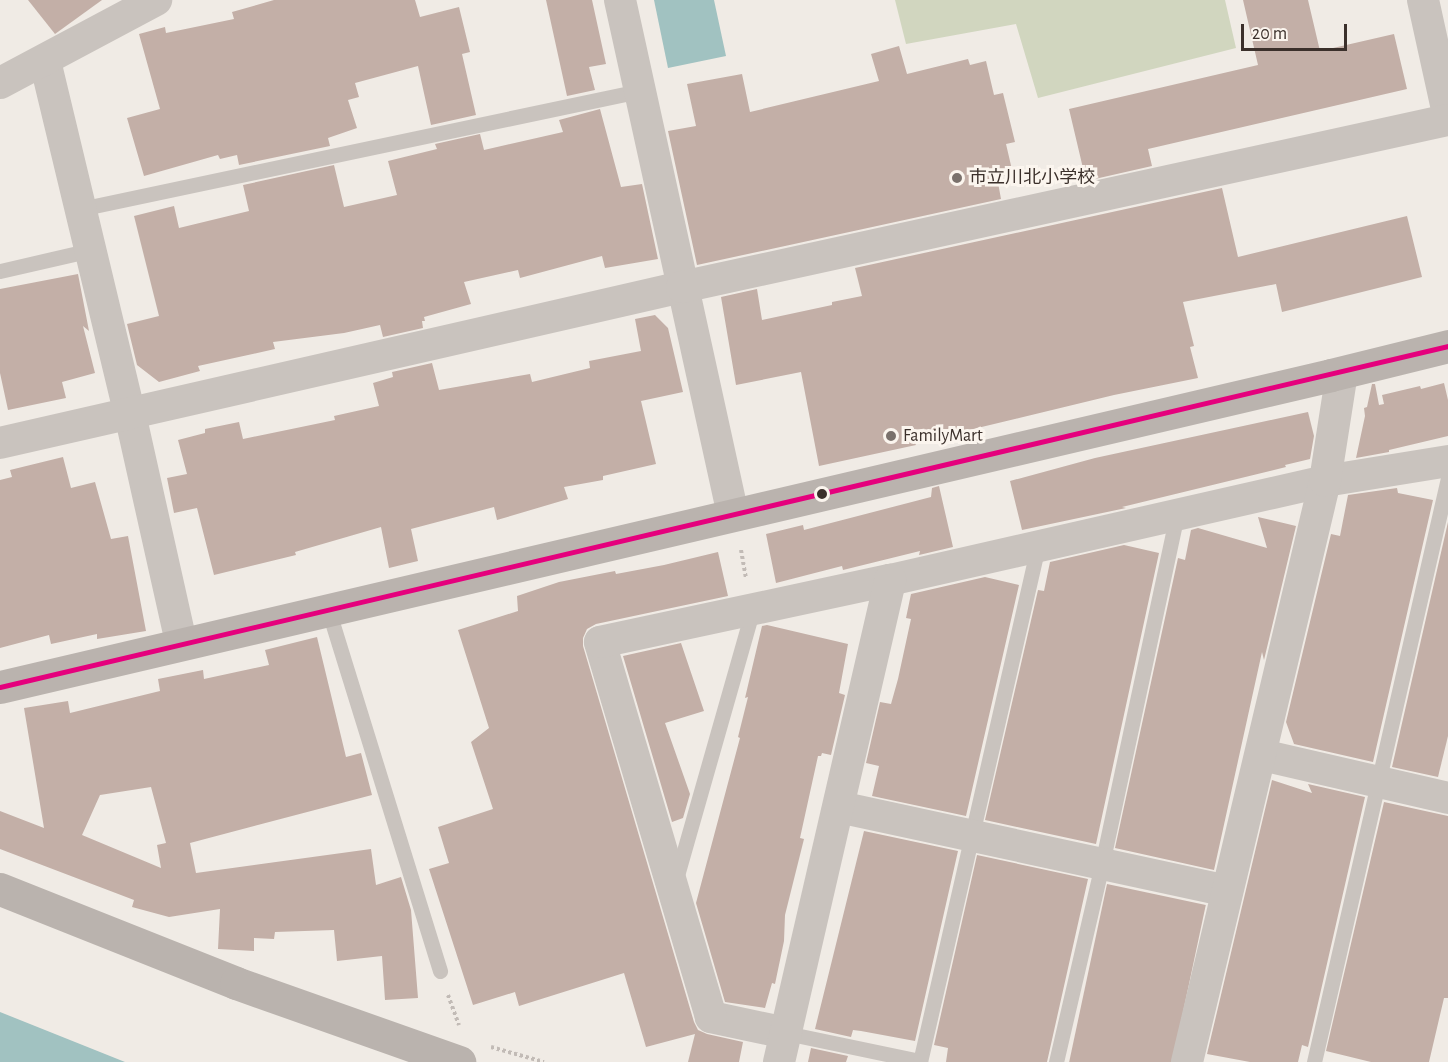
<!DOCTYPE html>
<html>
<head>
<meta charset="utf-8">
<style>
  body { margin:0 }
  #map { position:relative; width:1448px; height:1062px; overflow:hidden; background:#f0ebe5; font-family:"Alegreya Sans","Noto Sans JP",sans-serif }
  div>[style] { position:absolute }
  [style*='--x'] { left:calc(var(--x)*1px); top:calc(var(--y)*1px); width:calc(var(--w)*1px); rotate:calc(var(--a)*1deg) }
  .green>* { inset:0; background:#d1d6bf }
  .water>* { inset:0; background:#a1c2c1 }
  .building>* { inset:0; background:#c3afa7; transform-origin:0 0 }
  .path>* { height:4px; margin-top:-2px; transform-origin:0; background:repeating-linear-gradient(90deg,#c2bbb6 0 3px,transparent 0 6px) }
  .lane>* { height:15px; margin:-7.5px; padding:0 7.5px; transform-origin:7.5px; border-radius:7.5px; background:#c9c3be }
  .street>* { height:32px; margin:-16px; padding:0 16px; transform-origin:16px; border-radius:16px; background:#c9c3be }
  .secondary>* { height:33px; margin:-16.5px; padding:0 16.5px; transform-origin:16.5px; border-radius:16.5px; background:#bab3ae }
  .bus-1>* { height:4.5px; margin:-2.25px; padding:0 2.25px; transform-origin:2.25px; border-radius:2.25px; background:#e5007d }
  .dots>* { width:16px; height:16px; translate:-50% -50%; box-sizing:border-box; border:3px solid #fbf5ee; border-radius:50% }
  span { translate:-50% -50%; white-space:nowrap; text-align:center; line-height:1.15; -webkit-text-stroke:6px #fbf5ee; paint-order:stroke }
  .poi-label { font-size:18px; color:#3b302b }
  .left { translate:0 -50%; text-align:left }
  .scale { position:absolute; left:1241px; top:24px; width:106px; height:27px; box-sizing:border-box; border:3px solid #3b302b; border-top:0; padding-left:8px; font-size:18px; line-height:21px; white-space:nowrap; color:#3b302b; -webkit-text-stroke:4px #fbf5ee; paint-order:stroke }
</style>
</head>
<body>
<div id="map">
  <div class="green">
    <div style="clip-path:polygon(895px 0,1225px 0,1236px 48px,1038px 98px,1016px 24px,906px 44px)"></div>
  </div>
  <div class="water">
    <div style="clip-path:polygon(654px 0,714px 0,726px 56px,668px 68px)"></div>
    <div style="clip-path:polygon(0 1012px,125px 1062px,0 1062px)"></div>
  </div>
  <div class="building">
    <div style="clip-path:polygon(28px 0,102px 0,55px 34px)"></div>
    <div style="clip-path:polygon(274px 0,415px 0,420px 17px,459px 7px,470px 52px,462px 54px,476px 115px,431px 125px,418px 66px,355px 83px,359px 97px,348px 100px,357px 128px,328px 138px,330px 146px,239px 165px,237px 155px,220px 159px,218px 155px,144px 176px,127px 118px,160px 109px,139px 34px,165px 27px,166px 33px,234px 19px,232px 12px)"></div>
    <div style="clip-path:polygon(546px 0,592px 0,606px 64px,589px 67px,595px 90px,567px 96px)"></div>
    <div style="clip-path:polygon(1243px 0,1308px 0,1320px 51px,1394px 34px,1407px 89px,1148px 149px,1152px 166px,1086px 181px,1069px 109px,1258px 65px)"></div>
    <div style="clip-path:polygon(899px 46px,907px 74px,968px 59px,970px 65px,986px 61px,994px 95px,1003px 93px,1015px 142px,1006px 144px,1013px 174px,997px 177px,1001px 199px,697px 265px,668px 131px,696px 126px,687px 84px,742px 74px,750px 112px,879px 81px,871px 54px)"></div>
    <div style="clip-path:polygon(600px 109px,621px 187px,642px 184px,658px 259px,605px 268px,602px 256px,520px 278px,518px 270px,464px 282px,471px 304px,424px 317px,425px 321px,422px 321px,423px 328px,383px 337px,380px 325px,344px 333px,273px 342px,275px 349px,198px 366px,200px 371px,159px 382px,137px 365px,127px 324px,159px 316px,134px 216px,174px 206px,179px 228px,249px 211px,243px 185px,334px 165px,344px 207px,397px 195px,388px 161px,437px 149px,435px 144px,480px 134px,484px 150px,563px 132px,559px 120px)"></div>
    <div style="clip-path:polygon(1222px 188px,1238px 257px,1407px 216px,1422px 277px,1282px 312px,1276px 284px,1183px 302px,1194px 346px,1190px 347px,1198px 378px,1114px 395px,915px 443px,916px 445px,819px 466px,801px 372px,736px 385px,721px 297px,757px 289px,762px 320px,832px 305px,832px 302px,862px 296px,855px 268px)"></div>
    <div style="clip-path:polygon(78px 274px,89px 331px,83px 326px,95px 373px,62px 382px,66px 398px,8px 410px,0 373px,0 289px)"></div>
    <div style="clip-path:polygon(655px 315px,668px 328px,683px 392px,641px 401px,656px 464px,603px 476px,603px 480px,564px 487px,568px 499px,497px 520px,494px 507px,411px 529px,418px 561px,389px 568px,381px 527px,295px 552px,296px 555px,214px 575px,197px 508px,174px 513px,167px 478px,187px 474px,178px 440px,205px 433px,205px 429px,239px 422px,243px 439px,335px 420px,334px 416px,379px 406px,373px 383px,393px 377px,392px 372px,432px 363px,439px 390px,530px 374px,532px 382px,590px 368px,589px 361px,641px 351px,635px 319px)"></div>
    <div style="clip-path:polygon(1444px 383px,1448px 400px,1448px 436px,1389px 450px,1389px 452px,1356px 458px,1365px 416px,1364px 408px,1367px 407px,1372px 384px,1375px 384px,1379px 405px,1384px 404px,1382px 395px,1420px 386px,1421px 389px)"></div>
    <div style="clip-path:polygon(1308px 412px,1314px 436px,1310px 459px,1285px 465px,1286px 467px,1122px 507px,1126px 508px,1022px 530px,1010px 481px,1095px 458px)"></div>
    <div style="clip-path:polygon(63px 457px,71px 488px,95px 482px,111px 539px,128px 536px,146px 631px,97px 639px,97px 634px,51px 644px,49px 635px,0 648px,0 480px,12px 477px,10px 470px)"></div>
    <div style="clip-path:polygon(939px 486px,953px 547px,919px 555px,920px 551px,843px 570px,842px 566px,776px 583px,766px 534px,803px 525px,804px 530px,931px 497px,932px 488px)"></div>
    <div style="clip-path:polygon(1397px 488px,1398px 493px,1433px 500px,1373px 762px,1294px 744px,1286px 722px,1331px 534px,1340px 536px,1348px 495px)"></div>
    <div style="clip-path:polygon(1258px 517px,1296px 526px,1264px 660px,1262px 652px,1214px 870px,1115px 848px,1178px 558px,1185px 560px,1191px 530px,1198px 528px,1267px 548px)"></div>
    <div style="clip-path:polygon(1448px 522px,1448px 736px,1438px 777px,1392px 767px)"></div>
    <div style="clip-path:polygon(1124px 545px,1159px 553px,1096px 844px,985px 820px,1038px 590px,1044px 591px,1050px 562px)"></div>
    <div style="clip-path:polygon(718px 552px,728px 596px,596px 624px,587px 629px,583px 638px,583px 646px,694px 1022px,698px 1030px,707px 1034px,743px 1042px,739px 1062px,688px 1062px,695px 1034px,646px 1047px,624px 973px,519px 1006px,515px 992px,473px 1005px,429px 869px,449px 863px,438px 827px,493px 809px,471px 742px,489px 728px,458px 630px,518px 611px,517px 596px,559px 582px,615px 571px,616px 574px,664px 565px)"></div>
    <div style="clip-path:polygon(985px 577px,1019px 585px,966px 816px,872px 796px,879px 766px,866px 763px,880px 702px,891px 704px,898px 679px,911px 619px,906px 618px,911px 594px)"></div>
    <div style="clip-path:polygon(767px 625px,848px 644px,839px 693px,845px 695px,831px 755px,822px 753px,821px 756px,818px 756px,800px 838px,804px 839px,785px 915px,784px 941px,775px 984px,772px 983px,765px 1008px,725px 1002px,696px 903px,740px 738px,738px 737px,748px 697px,745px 698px,762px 626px)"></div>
    <div style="clip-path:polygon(evenodd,317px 637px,346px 757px,361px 753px,372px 795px,190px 843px,196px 873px,371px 849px,376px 885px,401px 877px,411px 910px,418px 998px,385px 1000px,382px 956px,337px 961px,334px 930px,275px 932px,274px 939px,254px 938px,254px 951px,218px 949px,220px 909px,169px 917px,132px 907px,134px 900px,0 849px,0 811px,44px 828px,24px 708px,68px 701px,70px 713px,160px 691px,158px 679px,203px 670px,204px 679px,269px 665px,265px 650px,317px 637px,151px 787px,166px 843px,157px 845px,161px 868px,82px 835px,100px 795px,151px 787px)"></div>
    <div style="clip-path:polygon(681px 643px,704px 711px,665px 723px,690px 794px,683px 818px,672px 822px,623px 656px)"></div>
    <div style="clip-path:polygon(1272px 780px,1312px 793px,1308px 784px,1365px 797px,1308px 1047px,1302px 1045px,1298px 1062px,1250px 1062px,1207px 1054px)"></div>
    <div style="clip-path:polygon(1384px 802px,1448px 816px,1448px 998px,1444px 998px,1429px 1062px,1371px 1062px,1326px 1051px)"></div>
    <div style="clip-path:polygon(864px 831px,958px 851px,915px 1041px,861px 1031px,853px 1030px,851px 1037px,815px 1029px)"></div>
    <div style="clip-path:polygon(977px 855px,1088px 879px,1047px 1062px,946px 1062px,948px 1048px,934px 1045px)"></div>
    <div style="left:1107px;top:884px;width:101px;height:183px;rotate:12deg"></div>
    <div style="clip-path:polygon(811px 1048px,848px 1056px,846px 1062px,808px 1062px)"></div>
  </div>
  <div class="path">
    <div style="--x:741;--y:550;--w:28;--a:80"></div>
    <div style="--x:448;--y:995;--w:32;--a:70"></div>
    <div style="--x:491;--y:1047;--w:55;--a:15.8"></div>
  </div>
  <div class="lane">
    <div style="--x:80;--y:209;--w:571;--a:-11.92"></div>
    <div style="--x:0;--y:271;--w:93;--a:-13"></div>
    <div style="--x:328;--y:609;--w:379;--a:72.8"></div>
    <div style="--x:676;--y:879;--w:282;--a:-74.1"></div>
    <div style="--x:786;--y:1033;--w:137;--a:11.8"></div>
    <div style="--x:920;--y:1062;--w:529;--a:-77.12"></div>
    <div style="--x:1056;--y:1062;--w:203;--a:-76.9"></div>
    <div style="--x:1102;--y:864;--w:357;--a:-77.9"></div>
    <div style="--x:1314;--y:1062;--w:599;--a:-77.08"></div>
  </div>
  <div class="street">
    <div style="--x:620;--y:0;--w:527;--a:77.62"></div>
    <div style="--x:1423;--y:0;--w:117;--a:77.6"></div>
    <div style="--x:45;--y:61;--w:363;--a:76.5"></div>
    <div style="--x:130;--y:414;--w:235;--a:77.4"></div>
    <div style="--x:0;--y:83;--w:177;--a:-28"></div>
    <div style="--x:0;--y:443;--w:700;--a:-12.88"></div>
    <div style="--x:682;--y:287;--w:784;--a:-12.3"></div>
    <div style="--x:1262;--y:755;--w:191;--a:13"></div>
    <div style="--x:839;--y:807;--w:397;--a:12.2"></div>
    <div style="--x:786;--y:1033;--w:77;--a:-168"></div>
    <div style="--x:711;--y:1017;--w:391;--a:-106.5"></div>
    <div style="--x:600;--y:642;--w:297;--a:-12.1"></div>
    <div style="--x:890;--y:580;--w:446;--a:-12.8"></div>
    <div style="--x:1325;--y:481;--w:125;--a:-9.2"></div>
    <div style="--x:779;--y:1062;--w:495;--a:-77"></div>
    <div style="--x:1187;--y:1062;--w:597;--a:-76.64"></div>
    <div style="--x:1325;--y:481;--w:109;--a:-81.1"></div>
  </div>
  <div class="secondary">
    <div style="--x:0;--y:687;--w:1367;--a:-13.19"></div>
    <div style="--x:1331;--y:375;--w:121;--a:-13.9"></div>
    <div style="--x:0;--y:889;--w:254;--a:21.7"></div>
    <div style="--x:236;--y:983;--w:237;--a:19.5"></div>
  </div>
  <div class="bus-1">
    <div style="--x:0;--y:687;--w:1488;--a:-13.25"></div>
  </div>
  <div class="dots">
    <div style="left:957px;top:178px;background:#7a716c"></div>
    <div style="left:891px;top:436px;background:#7a716c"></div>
    <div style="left:822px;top:494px;background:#3b302b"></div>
  </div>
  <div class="poi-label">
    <span class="left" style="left:969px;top:178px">市立川北小学校</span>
    <span class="left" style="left:903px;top:436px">FamilyMart</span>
  </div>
  <div class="scale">20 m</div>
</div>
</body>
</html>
